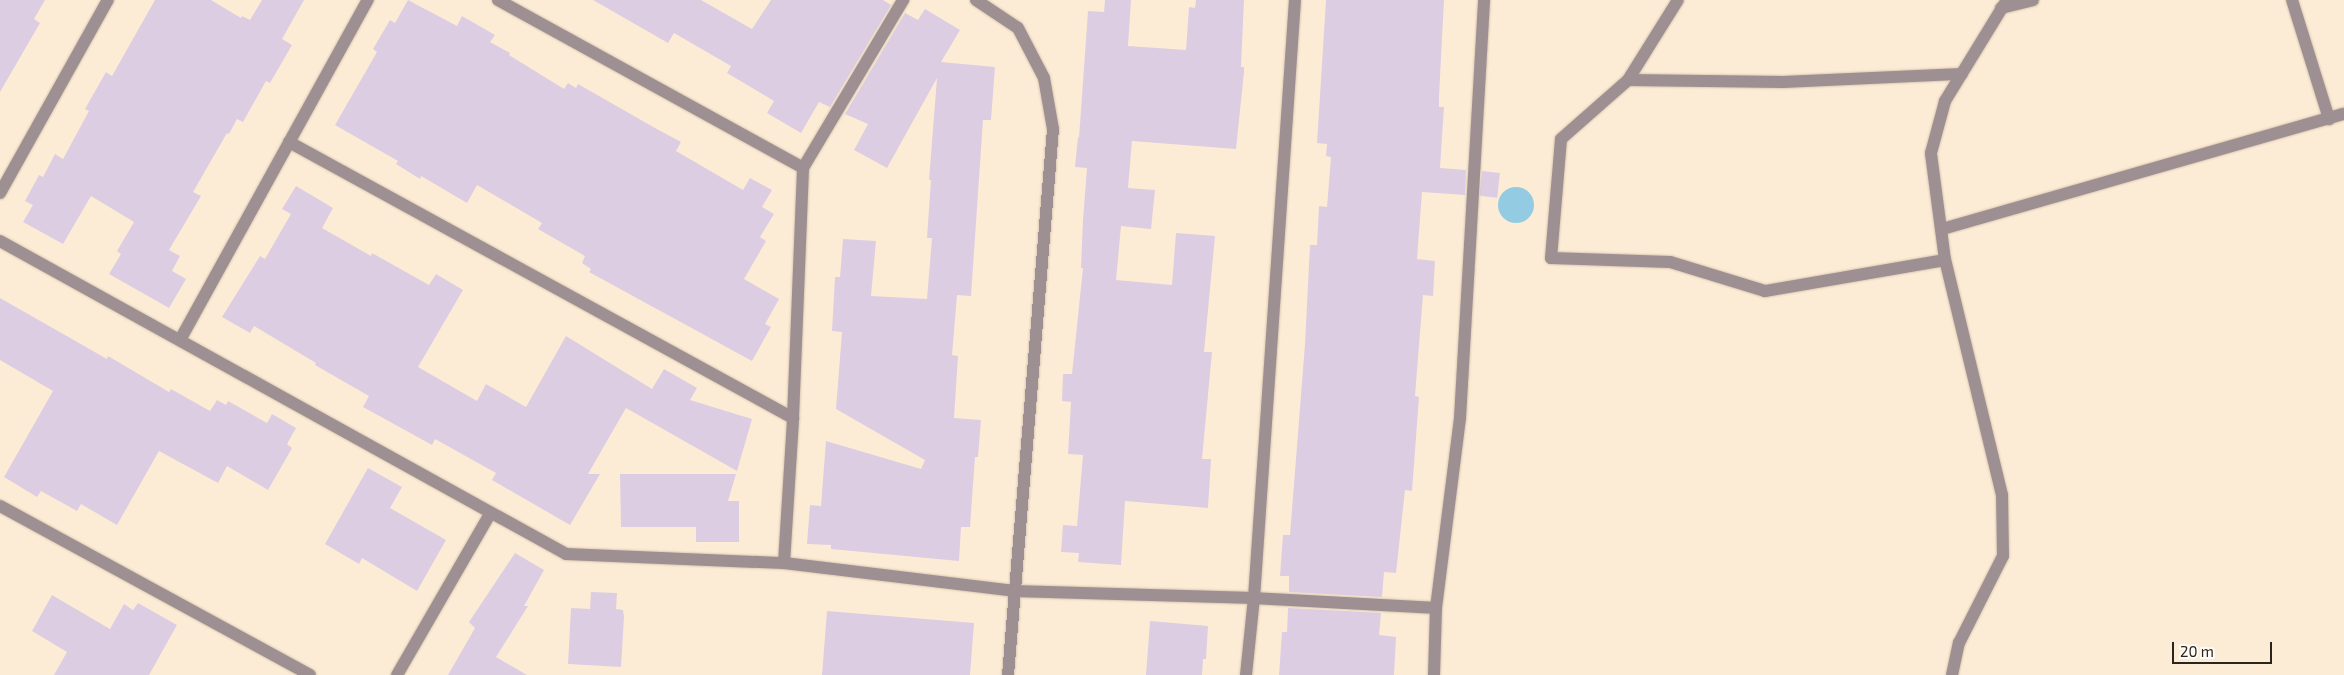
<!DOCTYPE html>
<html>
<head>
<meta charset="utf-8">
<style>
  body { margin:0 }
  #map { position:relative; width:2344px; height:675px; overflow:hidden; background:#fdecd5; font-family:"Exo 2",sans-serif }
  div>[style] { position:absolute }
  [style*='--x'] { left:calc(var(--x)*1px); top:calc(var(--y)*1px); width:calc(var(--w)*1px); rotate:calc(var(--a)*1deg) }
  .water>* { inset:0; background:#92cbe2 }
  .round { border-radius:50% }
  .building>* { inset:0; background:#ddcde3; transform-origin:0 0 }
  .roads { filter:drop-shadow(0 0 1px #d7c8b4) drop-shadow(0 0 1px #d7c8b4) }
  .street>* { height:12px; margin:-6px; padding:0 6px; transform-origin:6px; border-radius:6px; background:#9e9092 }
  span { translate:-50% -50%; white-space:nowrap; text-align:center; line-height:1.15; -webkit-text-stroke:4px #fffbf7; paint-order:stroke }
  .scale { position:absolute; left:2172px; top:642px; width:100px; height:22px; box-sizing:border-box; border:2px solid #2a241c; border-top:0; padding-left:6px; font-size:15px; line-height:18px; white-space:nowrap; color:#2a241c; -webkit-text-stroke:4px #fffbf7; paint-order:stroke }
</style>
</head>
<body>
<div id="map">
  <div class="water">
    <div class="round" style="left:1498px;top:187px;width:36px;height:36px"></div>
  </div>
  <div class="building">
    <div style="clip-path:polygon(0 0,45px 0,34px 19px,40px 23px,0 92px)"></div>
    <div style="clip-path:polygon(155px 0,211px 0,241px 18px,242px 16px,250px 20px,262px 0,304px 0,282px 39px,292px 45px,270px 83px,266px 81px,243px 122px,237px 119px,229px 134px,227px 133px,193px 192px,201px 196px,169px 250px,180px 256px,172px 271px,186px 279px,169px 308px,109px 274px,121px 254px,117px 251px,134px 222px,91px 196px,63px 244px,23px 222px,33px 205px,25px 201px,39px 175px,43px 177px,55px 154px,63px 159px,89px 111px,85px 109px,106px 72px,112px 76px)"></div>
    <div style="clip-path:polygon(408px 0,457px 26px,462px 16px,495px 35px,490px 42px,510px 53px,509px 55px,564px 89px,568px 83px,576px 88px,578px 84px,655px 128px,681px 142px,676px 151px,743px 190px,750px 178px,772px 190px,762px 207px,774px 214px,760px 237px,766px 241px,744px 279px,779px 299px,765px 324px,771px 327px,752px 361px,589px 272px,591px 269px,582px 263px,585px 256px,538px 229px,542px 223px,477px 185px,467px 203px,421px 176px,420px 179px,396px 164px,398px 161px,335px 125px,377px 52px,373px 49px,390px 20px,395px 23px)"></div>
    <div style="clip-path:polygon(593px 0,701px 0,752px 29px,771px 0,883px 0,891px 5px,830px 107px,819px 102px,801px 133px,767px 113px,774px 101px,727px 73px,731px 66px,674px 33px,668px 43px)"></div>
    <div style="clip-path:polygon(1105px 0,1131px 0,1128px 46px,1186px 50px,1189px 7px,1195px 8px,1196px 0,1244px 0,1241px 67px,1244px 67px,1244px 72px,1236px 149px,1132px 141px,1128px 188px,1155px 190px,1151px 229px,1121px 226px,1116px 280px,1172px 285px,1176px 233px,1215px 236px,1204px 352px,1212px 352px,1202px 459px,1211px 459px,1208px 508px,1125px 501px,1121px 565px,1078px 562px,1079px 553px,1061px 552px,1063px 525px,1077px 526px,1083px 455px,1068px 454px,1071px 402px,1062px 401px,1063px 374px,1072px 374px,1083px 268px,1081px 268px,1083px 220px,1087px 168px,1075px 167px,1078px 137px,1079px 138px,1088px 11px,1104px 12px)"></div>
    <div style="clip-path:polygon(1326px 0,1444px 0,1439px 97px,1439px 107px,1444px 107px,1440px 168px,1466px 170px,1465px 195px,1422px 192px,1417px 259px,1435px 261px,1433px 296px,1423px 295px,1415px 396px,1419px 397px,1412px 491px,1405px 490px,1396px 573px,1384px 572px,1382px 597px,1289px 592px,1289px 576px,1280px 576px,1283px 535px,1290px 535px,1305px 344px,1310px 245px,1317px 245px,1319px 206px,1327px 207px,1331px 157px,1326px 156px,1327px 144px,1317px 143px)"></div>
    <div style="clip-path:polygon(925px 9px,960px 30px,941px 62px,995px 67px,991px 120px,983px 120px,971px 296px,957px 295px,952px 355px,958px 356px,954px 418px,981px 420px,978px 457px,975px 457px,970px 527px,961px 527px,959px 561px,831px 549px,831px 545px,807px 544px,810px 505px,821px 506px,826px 441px,921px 469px,925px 460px,836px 409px,842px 332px,832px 331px,835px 277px,840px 277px,843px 239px,876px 241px,871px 296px,927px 299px,932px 238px,927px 238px,931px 180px,929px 180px,937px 78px,887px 168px,854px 150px,868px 124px,845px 114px,905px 13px,918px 20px)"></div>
    <div style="left:1482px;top:171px;width:18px;height:25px;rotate:6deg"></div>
    <div style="clip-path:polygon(296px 186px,333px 208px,322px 228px,371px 256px,372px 253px,429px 285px,436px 274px,463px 290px,418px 367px,477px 401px,486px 384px,526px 407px,566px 336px,652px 389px,664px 369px,697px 388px,690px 400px,752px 419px,737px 471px,626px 408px,588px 474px,600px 474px,570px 525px,492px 480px,496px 473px,435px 439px,432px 445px,363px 407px,369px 396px,315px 365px,316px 363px,254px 326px,250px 333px,222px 317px,260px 256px,265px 259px,291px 214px,282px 209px)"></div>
    <div style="clip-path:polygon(0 298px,107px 359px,108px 356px,169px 392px,171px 389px,210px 411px,217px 400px,226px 405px,228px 401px,267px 423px,272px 414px,296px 428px,287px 444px,292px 448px,268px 490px,227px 466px,218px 483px,159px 451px,117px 525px,81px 504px,77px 511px,41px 491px,37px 497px,4px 477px,53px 391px,0 360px)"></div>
    <div style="clip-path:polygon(368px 468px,402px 487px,390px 508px,446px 540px,417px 591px,362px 558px,359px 564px,325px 544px)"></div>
    <div style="clip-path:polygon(620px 474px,736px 474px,728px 501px,739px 501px,739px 542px,696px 542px,696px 527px,621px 527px)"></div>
    <div style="clip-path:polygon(515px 553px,544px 570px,524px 606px,528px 606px,496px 657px,527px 675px,448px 675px,475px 628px,469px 622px)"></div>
    <div style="clip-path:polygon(591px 592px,617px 593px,616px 609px,623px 610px,624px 617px,621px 667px,568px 664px,571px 608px,590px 609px)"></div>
    <div style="clip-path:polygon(52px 595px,110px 629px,124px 604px,133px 610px,138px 603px,177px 625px,149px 675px,54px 675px,67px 652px,32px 631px)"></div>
    <div style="clip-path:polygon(1288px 608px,1381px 613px,1379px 635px,1396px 637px,1394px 675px,1279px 675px,1282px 632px,1287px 632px)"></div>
    <div style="clip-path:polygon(827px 611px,974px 623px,970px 675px,822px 675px)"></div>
    <div style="clip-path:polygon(1150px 621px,1208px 626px,1206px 659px,1203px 659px,1202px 675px,1146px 675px)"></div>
  </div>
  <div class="roads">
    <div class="street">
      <div style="--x:498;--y:0;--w:348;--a:28.8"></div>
      <div style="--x:803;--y:168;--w:196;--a:-59.2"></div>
      <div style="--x:976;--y:0;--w:50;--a:33.7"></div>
      <div style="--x:1018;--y:28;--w:56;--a:62.5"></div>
      <div style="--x:1044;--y:78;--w:52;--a:80"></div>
      <div style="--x:1053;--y:129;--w:548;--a:94.71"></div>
      <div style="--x:2292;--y:0;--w:125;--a:72.7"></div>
      <div style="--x:2001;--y:8;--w:33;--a:-14"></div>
      <div style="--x:1628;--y:80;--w:94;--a:-58"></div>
      <div style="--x:289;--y:142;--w:575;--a:28.71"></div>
      <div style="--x:0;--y:193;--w:221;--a:-60.8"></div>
      <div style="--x:1942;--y:229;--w:418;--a:-16"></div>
      <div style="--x:0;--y:241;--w:647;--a:28.94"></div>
      <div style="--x:566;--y:554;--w:218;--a:2.4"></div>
      <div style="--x:784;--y:563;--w:232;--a:6.9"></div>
      <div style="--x:1014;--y:591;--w:240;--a:1.7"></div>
      <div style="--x:1254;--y:598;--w:182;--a:3.1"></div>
      <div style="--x:1945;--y:260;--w:183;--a:170.2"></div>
      <div style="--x:1765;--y:291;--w:99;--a:-163"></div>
      <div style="--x:1670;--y:262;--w:119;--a:-178.1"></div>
      <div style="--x:1551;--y:258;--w:119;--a:-85.2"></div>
      <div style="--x:1561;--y:139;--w:89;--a:-41.4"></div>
      <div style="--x:1628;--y:80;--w:155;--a:0.7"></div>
      <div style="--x:1783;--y:82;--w:179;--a:-2.6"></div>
      <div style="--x:180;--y:340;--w:389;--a:-61.1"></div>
      <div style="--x:0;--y:506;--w:353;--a:28.6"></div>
      <div style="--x:784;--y:563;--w:145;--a:-86.4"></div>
      <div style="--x:793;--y:418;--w:250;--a:-87.7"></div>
      <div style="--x:397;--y:675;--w:186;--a:-60"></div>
      <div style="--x:1246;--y:675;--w:77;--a:-84.1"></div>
      <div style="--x:1254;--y:598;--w:599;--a:-86.08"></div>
      <div style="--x:1434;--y:675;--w:67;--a:-88.3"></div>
      <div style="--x:1436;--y:608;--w:192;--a:-82.8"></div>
      <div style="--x:1460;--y:418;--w:419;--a:-86.7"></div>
      <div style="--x:1952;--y:675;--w:33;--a:-78"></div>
      <div style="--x:1959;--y:643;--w:97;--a:-63.2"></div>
      <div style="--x:2003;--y:556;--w:61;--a:-90.9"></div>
      <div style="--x:2002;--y:495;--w:242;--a:-103.6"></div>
      <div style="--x:1945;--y:260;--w:108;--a:-97.5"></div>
      <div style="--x:1931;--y:153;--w:54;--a:-74.9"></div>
      <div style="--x:1945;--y:101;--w:119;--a:-58.5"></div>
    </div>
  </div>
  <div class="scale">20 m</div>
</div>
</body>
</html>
